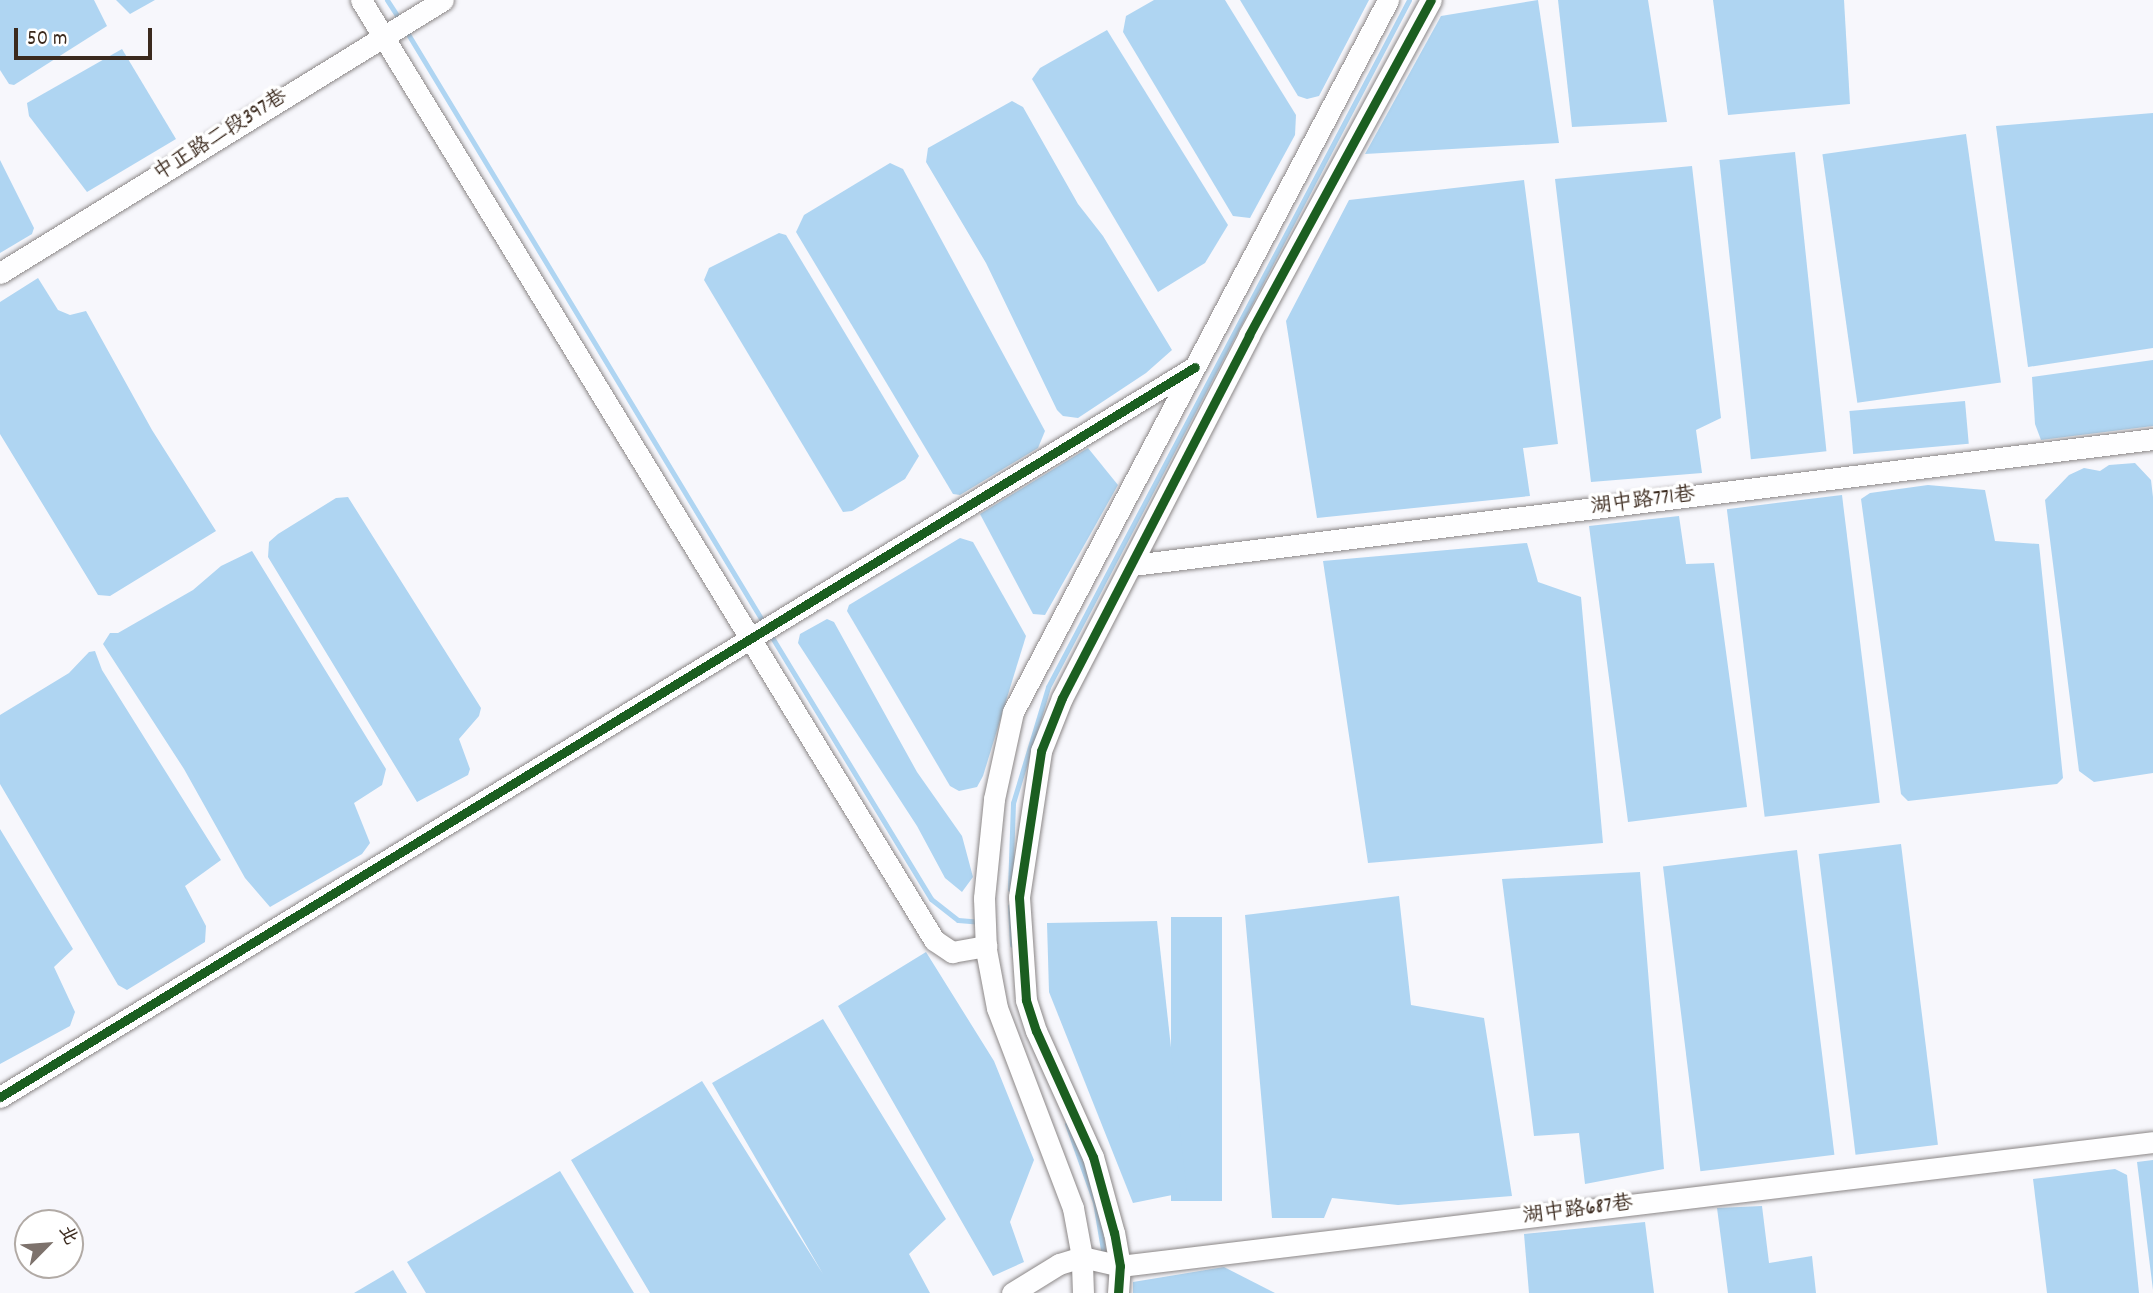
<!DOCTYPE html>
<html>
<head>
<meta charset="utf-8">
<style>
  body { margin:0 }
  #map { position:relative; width:2153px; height:1293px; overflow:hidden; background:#f7f7fc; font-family:Dekko,"LXGW WenKai TC",sans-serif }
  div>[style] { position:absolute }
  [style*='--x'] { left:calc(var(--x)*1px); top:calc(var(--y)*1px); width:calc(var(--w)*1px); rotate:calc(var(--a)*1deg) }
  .water>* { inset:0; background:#afd5f2; transform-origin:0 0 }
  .stream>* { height:5px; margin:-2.5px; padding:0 2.5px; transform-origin:2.5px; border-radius:2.5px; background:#afd5f2 }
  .roads { filter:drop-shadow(0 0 2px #8b8787) drop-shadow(0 0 2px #8b8787) }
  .street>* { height:21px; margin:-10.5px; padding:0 10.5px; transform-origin:10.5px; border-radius:10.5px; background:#fefeff }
  .cycleway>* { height:9px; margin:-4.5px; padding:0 4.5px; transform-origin:4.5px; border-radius:4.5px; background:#1b5e20 }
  span { translate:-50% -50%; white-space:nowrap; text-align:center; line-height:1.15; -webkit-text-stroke:7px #fff; paint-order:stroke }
  .street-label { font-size:21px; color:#3b2a1e }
  .north { position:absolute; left:14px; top:1209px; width:70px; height:70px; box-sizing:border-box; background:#fff; border:2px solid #b1aaa5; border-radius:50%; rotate:65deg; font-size:19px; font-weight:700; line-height:28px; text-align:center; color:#3b2a1e }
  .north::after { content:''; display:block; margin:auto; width:24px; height:32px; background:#7d726c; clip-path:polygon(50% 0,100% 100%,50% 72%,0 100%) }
  .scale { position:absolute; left:14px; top:28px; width:138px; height:32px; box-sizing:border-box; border:4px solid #3b2a1e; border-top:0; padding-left:9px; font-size:21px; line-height:24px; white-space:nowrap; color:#3b2a1e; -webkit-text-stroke:5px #fff; paint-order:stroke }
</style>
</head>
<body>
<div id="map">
  <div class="water">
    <div style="clip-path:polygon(0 0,94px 0,107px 26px,14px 85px,9px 84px,0 70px)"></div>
    <div style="clip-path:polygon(116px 0,155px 0,130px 14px)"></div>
    <div style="clip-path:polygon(1154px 0,1225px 0,1296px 115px,1295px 135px,1250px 218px,1233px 216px,1123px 32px,1126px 16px)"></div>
    <div style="clip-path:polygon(1240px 0,1369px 0,1319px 96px,1307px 99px,1298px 96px)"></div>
    <div style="clip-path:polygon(1538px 0,1559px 143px,1365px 154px,1441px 16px)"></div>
    <div style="clip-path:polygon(1558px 0,1648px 0,1667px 122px,1572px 127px)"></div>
    <div style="clip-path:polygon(1713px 0,1844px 0,1850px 104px,1728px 115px)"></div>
    <div style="clip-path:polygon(1107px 30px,1228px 225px,1205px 263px,1158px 292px,1032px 79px,1040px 68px)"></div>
    <div style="clip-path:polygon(122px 49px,176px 139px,87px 192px,29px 116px,27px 103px)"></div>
    <div style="clip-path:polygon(1012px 101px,1023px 107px,1078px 204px,1103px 236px,1172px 350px,1146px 373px,1078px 418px,1063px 416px,1057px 410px,986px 263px,926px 162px,928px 148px)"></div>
    <div style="clip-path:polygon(2153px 113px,2153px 348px,2028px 367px,1996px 126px)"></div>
    <div style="left:1966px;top:134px;width:251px;height:145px;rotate:82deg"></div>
    <div style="left:1795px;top:152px;width:301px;height:76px;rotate:84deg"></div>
    <div style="clip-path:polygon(0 160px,34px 228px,32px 234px,0 253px)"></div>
    <div style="clip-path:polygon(890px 163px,903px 169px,1045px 431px,1038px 448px,960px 495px,953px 494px,796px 232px,804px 215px)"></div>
    <div style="clip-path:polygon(1692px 166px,1721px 418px,1696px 430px,1702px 473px,1591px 482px,1555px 179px)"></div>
    <div style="clip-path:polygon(1524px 180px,1558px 444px,1523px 448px,1530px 496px,1317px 518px,1286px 321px,1349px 200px)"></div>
    <div style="clip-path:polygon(779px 233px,786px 235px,919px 456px,905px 479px,852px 511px,843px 512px,704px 280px,709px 268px)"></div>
    <div style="clip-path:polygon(38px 278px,58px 310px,70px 315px,86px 311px,152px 430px,216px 531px,110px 596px,98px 595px,0 434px,0 302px)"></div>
    <div style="clip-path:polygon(2153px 360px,2153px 426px,2041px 440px,2035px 424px,2032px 377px)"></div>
    <div style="left:1965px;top:401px;width:43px;height:116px;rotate:85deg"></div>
    <div style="clip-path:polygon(1088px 448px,1118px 485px,1045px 615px,1033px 614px,980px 514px)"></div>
    <div style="clip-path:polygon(2135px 463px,2151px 480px,2153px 497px,2153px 773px,2094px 782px,2079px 771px,2045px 500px,2069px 475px,2084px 468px,2100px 471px,2109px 465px)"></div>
    <div style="clip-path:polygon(1928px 485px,1985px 490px,1995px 541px,2039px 544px,2063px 778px,2057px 784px,1908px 801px,1901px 794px,1861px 499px,1870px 493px)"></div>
    <div style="left:1842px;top:495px;width:310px;height:116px;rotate:83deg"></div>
    <div style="clip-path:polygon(348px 497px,481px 708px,479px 716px,459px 739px,470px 769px,468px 775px,417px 802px,268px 557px,269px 542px,278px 534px,336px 498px)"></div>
    <div style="clip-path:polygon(1679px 516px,1686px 564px,1714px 563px,1747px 807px,1628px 822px,1589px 526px)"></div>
    <div style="clip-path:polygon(960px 538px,973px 542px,1026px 636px,983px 776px,977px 787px,959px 791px,950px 786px,847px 611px,849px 605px)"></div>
    <div style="clip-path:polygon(1527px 543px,1538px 582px,1581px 597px,1603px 843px,1368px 863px,1323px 561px)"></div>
    <div style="clip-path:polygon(252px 551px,386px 769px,382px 785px,354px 803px,370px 843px,362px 854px,270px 907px,245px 878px,184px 769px,103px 644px,110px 633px,118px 633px,193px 590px,221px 566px)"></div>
    <div style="clip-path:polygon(827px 619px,834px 622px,917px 772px,962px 836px,973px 877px,962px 892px,945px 878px,917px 826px,798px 643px,800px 634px)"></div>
    <div style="clip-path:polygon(95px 651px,102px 670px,221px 860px,185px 886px,206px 926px,205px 942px,127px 990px,118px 985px,0 784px,0 715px,69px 673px,89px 652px)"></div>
    <div style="clip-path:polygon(0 829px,73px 949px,54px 967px,75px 1012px,70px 1026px,0 1064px)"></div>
    <div style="left:1901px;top:844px;width:303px;height:83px;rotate:83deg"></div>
    <div style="left:1797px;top:850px;width:307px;height:135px;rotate:83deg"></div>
    <div style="clip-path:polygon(1640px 872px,1664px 1169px,1585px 1184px,1579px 1133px,1534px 1136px,1502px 879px)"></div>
    <div style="clip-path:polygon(1399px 896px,1411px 1005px,1484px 1018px,1512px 1196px,1398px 1205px,1332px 1198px,1324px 1218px,1272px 1218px,1245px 915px)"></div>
    <div style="left:1171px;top:917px;width:51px;height:284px"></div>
    <div style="clip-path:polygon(1157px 921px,1187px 1192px,1133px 1203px,1049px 992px,1047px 923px)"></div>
    <div style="clip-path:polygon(926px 952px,994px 1061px,1034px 1160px,1010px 1222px,1024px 1262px,993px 1276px,838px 1006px)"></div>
    <div style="clip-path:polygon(823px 1019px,946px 1219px,909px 1254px,930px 1293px,650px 1293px,571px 1160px,702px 1081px,823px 1274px,712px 1083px)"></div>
    <div style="clip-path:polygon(2153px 1160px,2153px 1290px,2137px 1162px)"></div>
    <div style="clip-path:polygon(2115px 1169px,2127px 1175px,2139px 1293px,2047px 1293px,2033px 1179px)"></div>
    <div style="clip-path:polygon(560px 1171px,634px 1293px,426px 1293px,407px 1262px)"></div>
    <div style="clip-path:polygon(1762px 1206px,1769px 1263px,1812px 1256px,1816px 1293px,1728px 1293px,1717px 1208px)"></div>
    <div style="clip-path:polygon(1645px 1222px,1654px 1293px,1529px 1293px,1524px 1234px)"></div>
    <div style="clip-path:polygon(1224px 1267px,1275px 1293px,1133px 1293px,1133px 1282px)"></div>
    <div style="clip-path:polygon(393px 1270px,407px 1293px,354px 1293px)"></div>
  </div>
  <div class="stream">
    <div style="--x:387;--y:0;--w:24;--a:57"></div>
    <div style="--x:405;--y:29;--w:696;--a:58.87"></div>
    <div style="--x:770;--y:634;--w:310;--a:58.7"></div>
    <div style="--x:931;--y:899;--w:34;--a:38"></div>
    <div style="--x:958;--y:920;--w:24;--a:5"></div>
    <div style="--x:1010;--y:889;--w:86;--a:-88"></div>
    <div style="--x:1013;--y:803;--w:121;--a:-73.2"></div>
    <div style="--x:1048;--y:687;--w:776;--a:-62.28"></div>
    <div style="--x:1010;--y:906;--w:39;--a:87"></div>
    <div style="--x:1067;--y:1124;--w:83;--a:70.3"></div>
    <div style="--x:1095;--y:1202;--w:54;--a:80.4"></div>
  </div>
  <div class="roads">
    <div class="street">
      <div style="--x:361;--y:0;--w:1101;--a:58.63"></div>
      <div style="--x:934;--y:940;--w:22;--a:34"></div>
      <div style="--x:952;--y:952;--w:35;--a:-10"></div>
      <div style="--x:0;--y:273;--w:520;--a:-31.64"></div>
      <div style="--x:1133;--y:565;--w:1028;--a:-7.04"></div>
      <div style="--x:0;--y:1097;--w:1398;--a:-31.43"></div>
      <div style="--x:1012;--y:1293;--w:55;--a:-31.7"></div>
      <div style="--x:1059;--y:1264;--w:24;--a:-17"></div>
      <div style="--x:1082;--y:1257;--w:39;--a:13"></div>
      <div style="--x:1120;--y:1266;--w:1040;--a:-6.84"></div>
      <div style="--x:1083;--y:1293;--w:36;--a:-92"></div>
      <div style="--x:1082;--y:1257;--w:50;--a:-100.4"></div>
      <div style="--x:1073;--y:1208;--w:214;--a:-110.8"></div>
      <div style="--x:997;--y:1008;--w:59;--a:-100.7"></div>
      <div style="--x:986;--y:950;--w:52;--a:-92.2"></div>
      <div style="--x:984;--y:898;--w:100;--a:-84.2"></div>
      <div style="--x:994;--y:799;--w:89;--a:-77.7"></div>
      <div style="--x:1013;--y:712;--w:805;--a:-62.22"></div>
      <div style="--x:1118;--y:1293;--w:27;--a:-86"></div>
      <div style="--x:1120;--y:1266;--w:34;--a:-100"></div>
      <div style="--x:1114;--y:1233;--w:79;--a:-105.4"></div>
      <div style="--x:1093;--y:1157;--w:138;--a:-114.3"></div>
      <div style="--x:1036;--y:1031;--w:33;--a:-108"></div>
      <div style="--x:1026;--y:1000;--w:103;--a:-93.9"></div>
      <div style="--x:1019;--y:897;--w:148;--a:-81.4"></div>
      <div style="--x:1041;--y:751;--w:57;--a:-68.4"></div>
      <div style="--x:1062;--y:698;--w:408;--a:-62.7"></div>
      <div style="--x:1249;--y:335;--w:381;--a:-61.5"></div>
    </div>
  </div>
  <div class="cycleway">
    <div style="--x:0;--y:1097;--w:1400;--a:-31.42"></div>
    <div style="--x:1118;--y:1293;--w:27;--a:-86"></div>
    <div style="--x:1120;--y:1266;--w:34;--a:-100"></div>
    <div style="--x:1114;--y:1233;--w:79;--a:-105.4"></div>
    <div style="--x:1093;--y:1157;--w:138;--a:-114.3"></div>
    <div style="--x:1036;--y:1031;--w:33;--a:-108"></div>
    <div style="--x:1026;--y:1000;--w:103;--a:-93.9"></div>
    <div style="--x:1019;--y:897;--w:148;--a:-81.4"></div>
    <div style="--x:1041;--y:751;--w:57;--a:-68.4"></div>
    <div style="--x:1062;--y:698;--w:408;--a:-62.7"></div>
    <div style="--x:1249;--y:335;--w:381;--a:-61.5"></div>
  </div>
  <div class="street-label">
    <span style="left:221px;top:136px;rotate:-32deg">中正路二段397巷</span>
    <span style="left:1643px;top:502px;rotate:-7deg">湖中路771巷</span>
    <span style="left:1578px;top:1211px;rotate:-7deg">湖中路687巷</span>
  </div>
  <div class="north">北</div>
  <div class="scale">50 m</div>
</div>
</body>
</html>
